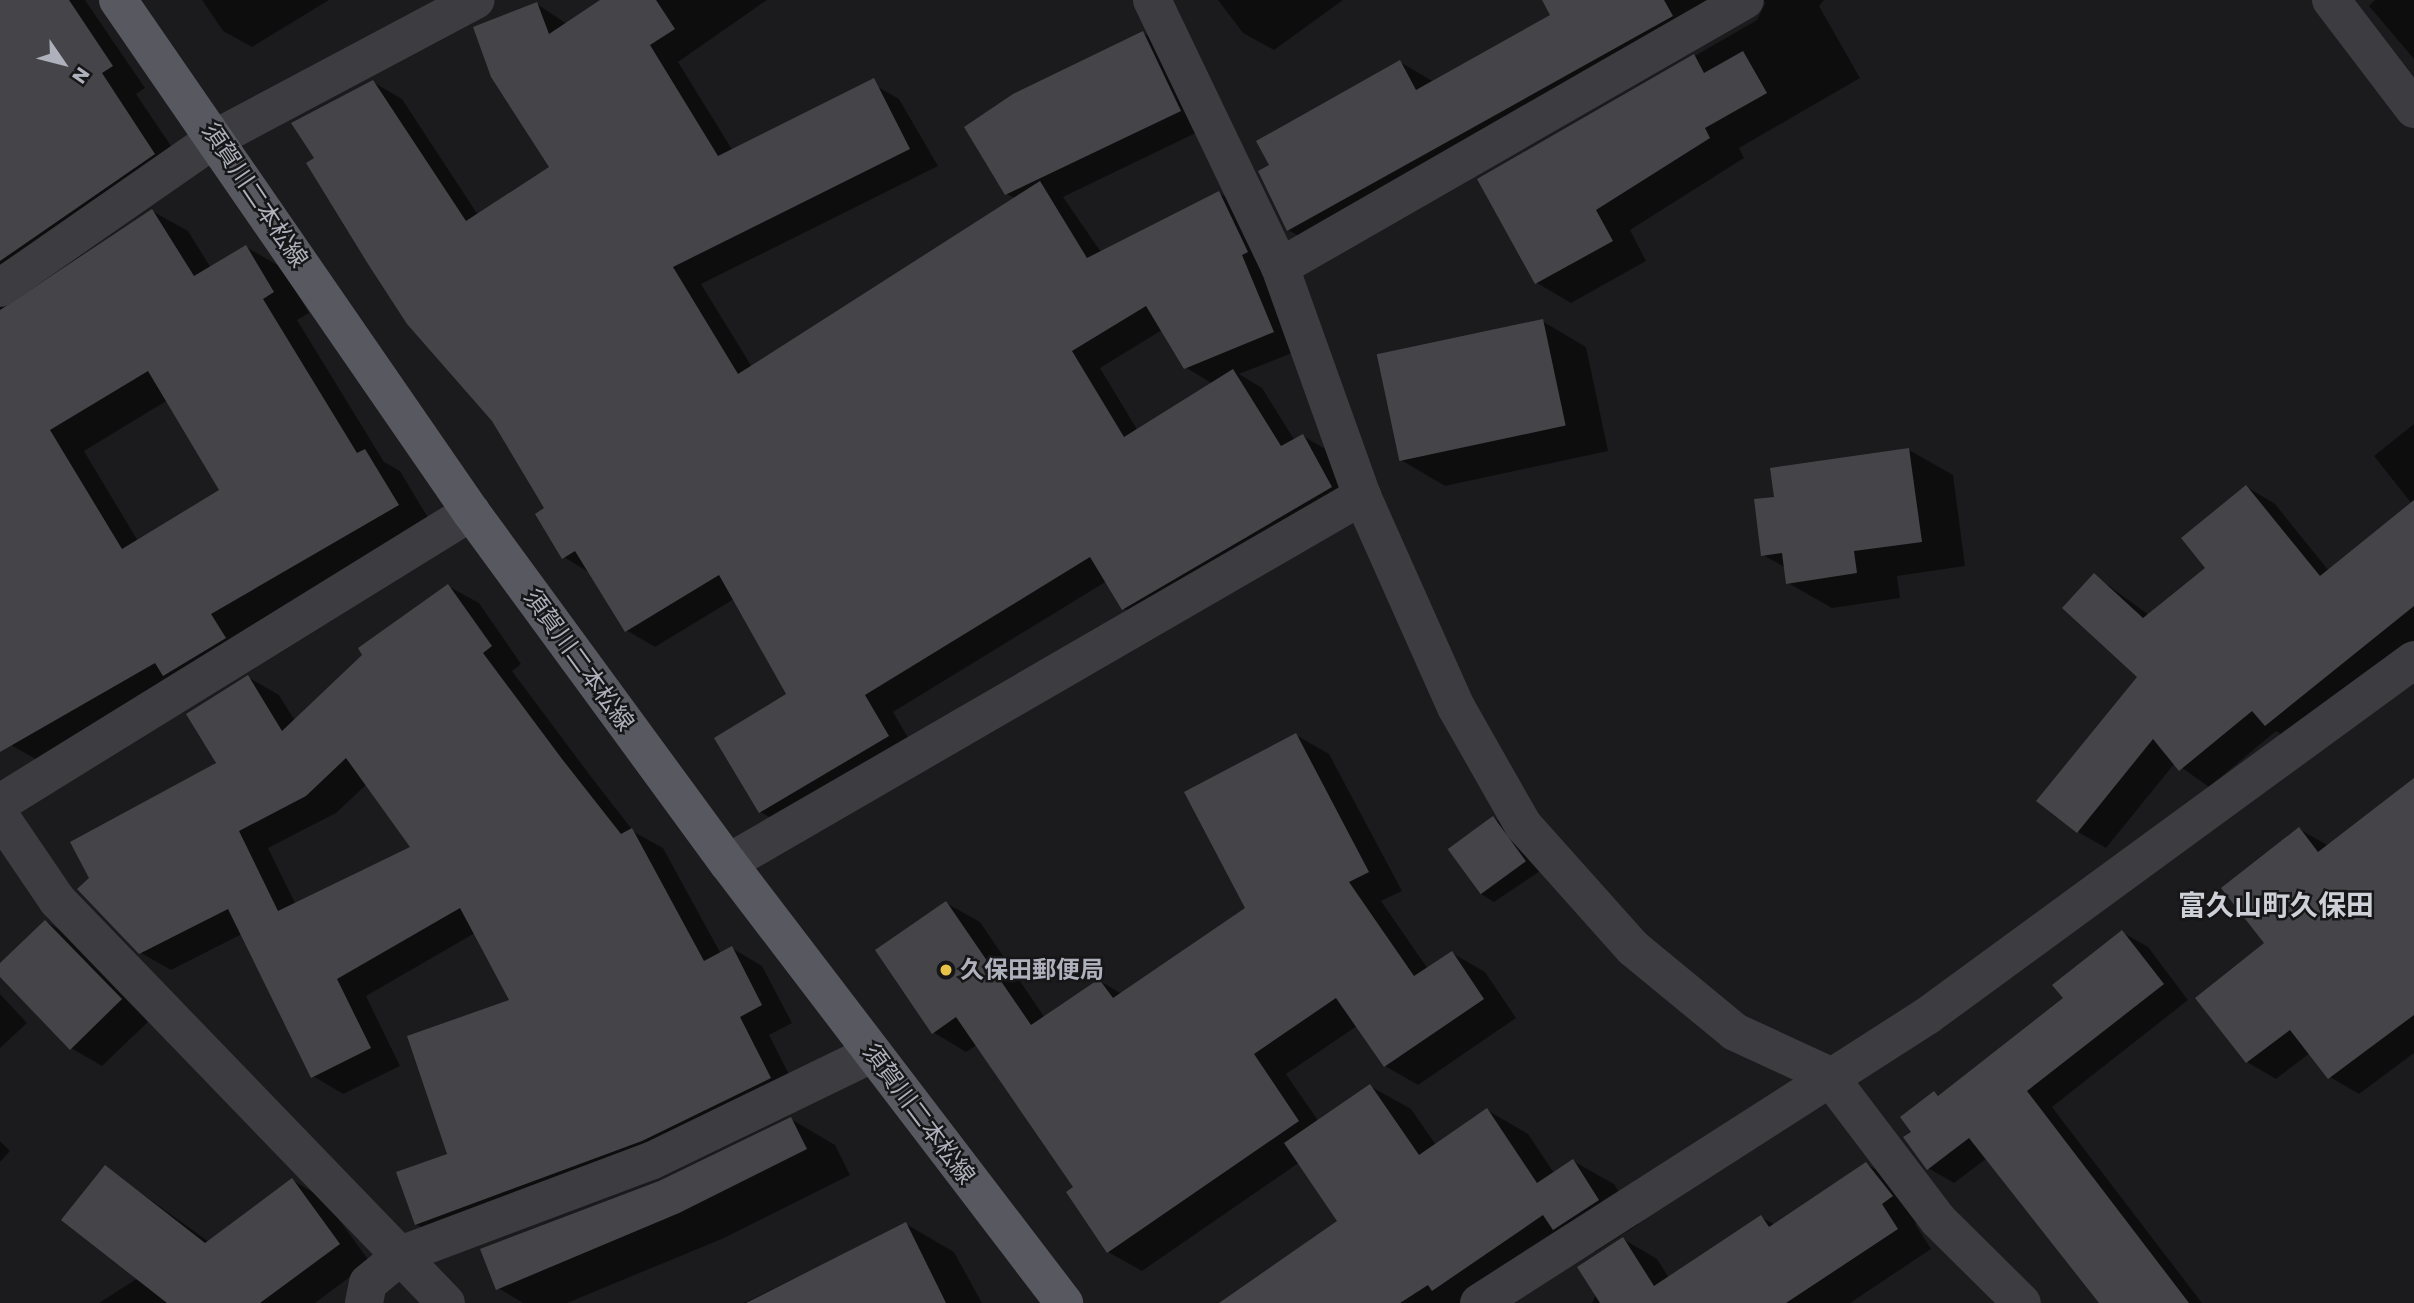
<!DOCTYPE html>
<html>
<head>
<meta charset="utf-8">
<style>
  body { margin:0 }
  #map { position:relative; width:2414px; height:1303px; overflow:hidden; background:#1b1a1c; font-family:Poppins,"Noto Sans JP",sans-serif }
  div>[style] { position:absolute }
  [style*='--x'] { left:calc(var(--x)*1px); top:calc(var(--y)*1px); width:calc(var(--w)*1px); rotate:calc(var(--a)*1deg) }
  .shadow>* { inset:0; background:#0007 }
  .building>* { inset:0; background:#454549; transform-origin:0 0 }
  .minor>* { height:38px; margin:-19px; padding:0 19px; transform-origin:19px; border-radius:19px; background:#3c3c41 }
  .major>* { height:38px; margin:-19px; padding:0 19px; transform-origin:19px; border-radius:19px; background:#585960 }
  .dots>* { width:19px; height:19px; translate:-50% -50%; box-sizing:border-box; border:4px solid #161517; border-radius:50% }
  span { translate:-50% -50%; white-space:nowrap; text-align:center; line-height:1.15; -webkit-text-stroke:5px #161517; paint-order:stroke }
  .street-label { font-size:24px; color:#aeb0bb }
  .poi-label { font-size:24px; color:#aeb0bb; font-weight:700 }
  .left { translate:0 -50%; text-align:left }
  .quarter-label { font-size:28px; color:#ced0d7; font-weight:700 }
  .north { position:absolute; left:28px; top:28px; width:70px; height:70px; -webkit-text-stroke:5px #161517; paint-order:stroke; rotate:125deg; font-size:19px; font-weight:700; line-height:28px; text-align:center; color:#aeb0bb }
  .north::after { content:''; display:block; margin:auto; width:24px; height:32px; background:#aeb0bb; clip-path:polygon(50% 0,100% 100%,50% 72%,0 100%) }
</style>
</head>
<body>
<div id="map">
  <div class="shadow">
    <div style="clip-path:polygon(evenodd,0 0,85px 0,145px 88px,136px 94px,190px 174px,15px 300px,152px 211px,188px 231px,211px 268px,246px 247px,281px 267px,309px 313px,297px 320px,384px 462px,400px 471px,433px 526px,46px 765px,11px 745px,0 727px,0 0,168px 400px,222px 490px,138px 541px,84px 451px,168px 400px)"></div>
    <div style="clip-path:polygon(202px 0,329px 0,252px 47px,223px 31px)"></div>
    <div style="clip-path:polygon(evenodd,603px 0,767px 0,678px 62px,733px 151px,869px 82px,899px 99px,938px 166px,701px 284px,752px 367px,1016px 199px,1007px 194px,1143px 33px,1171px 50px,1208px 127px,1063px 197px,1101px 252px,1219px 193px,1248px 210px,1302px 349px,1239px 374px,1262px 388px,1295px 441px,1303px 436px,1332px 453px,1360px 504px,1153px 625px,1123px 608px,1107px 581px,893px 712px,917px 753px,789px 828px,760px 812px,789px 695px,734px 599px,655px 647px,626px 630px,590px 573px,564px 557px,547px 509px,493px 420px,317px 158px,373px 82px,402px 99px,478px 215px,552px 167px,537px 4px,567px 24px,603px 0,1162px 330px,1185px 367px,1213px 384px,1138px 431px,1100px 368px,1162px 330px)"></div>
    <div style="clip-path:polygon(1218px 0,1343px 0,1274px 50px,1243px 33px)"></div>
    <div style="clip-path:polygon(1544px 0,1824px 0,1819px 6px,1860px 78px,1739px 148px,1744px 158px,1630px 230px,1646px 261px,1571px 303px,1537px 283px,1480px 180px,1757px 20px,1766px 2px,1323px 249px,1288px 230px,1400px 62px,1434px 82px,1553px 15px)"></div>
    <div style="clip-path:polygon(2375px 0,2414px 0,2414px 59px,2369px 6px)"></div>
    <div style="clip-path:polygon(1542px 321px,1586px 347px,1608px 451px,1445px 486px,1401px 460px)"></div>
    <div style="clip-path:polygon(2414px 424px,2414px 645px,2294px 742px,2276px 731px,2209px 787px,2175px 763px,2106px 848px,2078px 832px,2140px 677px,2094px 575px,2149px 615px,2208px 568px,2247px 487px,2275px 504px,2329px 571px,2412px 504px,2374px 456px)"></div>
    <div style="clip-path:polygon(1909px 450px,1953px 475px,1965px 566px,1897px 576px,1900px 598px,1832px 608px,1788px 583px,1786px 568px,1763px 555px,1776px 499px)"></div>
    <div style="clip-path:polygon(evenodd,448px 586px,479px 603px,521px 664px,512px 671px,592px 778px,634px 832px,663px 848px,721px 954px,732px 948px,762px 966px,792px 1023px,769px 1035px,800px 1096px,446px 1241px,416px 1224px,512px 1001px,475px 933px,366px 996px,400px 1066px,343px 1094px,313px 1076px,242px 934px,171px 970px,141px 953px,248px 677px,279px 695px,295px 721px,448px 586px,367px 784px,412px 847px,296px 905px,268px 848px,336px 813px,367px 784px)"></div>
    <div style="clip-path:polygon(1296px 735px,1329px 754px,1402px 891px,1381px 901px,1428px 969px,1452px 953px,1485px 972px,1516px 1018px,1418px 1085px,1385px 1066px,1357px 1026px,1286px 1074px,1319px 1122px,1370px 1086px,1411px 1109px,1436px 1145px,1487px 1110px,1528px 1134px,1554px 1173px,1573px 1161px,1614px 1184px,1639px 1224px,1595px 1252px,1578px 1242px,1484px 1303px,1222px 1303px,1340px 1222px,1300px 1162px,1142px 1271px,1108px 1252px,1076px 1187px,977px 1045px,966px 1052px,933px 1032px,946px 903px,980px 922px,1045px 1018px,1100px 981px,1122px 994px,1248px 909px)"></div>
    <div style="clip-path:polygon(2414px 781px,2414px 1053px,2359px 1094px,2330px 1077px,2310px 1053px,2276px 1079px,2247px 1062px,2266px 944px,2299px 829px,2329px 846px)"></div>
    <div style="clip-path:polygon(1493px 818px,1508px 827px,1540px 871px,1494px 902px,1479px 893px,1448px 848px)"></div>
    <div style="clip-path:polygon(46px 922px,77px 939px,152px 1018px,102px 1066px,71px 1048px,0 974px,0 965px)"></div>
    <div style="clip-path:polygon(2122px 932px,2148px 947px,2188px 1000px,2052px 1107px,2202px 1303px,2101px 1303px,1987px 1158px,1954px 1183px,1928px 1168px,1913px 1132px,1934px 1093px,1940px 1096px,2065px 998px)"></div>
    <div style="clip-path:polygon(0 994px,27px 1023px,0 1048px)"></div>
    <div style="clip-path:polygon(791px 1119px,835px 1145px,850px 1175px,724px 1238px,567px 1303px,523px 1303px,498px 1288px,659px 1183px)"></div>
    <div style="clip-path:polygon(0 1141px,10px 1151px,0 1162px)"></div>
    <div style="clip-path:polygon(1866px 1164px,1901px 1183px,1926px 1216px,1915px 1224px,1931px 1249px,1850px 1303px,1592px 1303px,1623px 1239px,1657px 1259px,1669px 1278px,1761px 1217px,1775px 1225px)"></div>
    <div style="clip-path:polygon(105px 1167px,209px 1242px,292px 1180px,323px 1198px,370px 1262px,315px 1303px,99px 1303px,138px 1278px)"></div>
    <div style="clip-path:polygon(906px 1224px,954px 1252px,982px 1303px,744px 1303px)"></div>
  </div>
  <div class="building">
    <div style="clip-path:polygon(0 0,69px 0,113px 66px,102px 73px,155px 154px,0 261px)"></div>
    <div style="clip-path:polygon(600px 0,656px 0,675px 29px,650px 45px,718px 156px,874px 78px,910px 149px,673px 267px,738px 374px,1040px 181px,1087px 258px,1219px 191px,1248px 252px,1242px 255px,1274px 332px,1184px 369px,1146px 306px,1072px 351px,1124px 437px,1233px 369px,1281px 446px,1303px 434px,1332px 487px,1122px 610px,1090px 557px,865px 695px,889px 736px,759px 813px,714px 738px,786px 694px,719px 575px,625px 632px,575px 551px,562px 559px,535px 514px,544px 508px,492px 421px,407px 324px,368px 264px,306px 163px,314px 158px,291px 123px,373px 80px,466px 221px,549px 167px,491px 77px,473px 27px,537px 2px,549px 34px)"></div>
    <div style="clip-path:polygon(1542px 0,1664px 0,1673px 16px,1287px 231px,1258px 171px,1269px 165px,1256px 141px,1400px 60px,1416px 90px,1550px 15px)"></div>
    <div style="clip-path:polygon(1143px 31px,1181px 111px,1005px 195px,964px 127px,1013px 94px)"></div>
    <div style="clip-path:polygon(1743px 51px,1767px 93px,1705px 128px,1710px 138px,1596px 210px,1613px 241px,1535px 284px,1477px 179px,1694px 54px,1704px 73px)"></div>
    <div style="clip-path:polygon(evenodd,152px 209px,194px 276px,246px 245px,274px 292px,263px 299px,357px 453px,365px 449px,399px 505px,211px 614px,226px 638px,163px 676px,155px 663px,0 752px,0 310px,152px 209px,148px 371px,219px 490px,122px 549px,50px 430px,148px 371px)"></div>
    <div style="left:1543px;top:319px;width:109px;height:170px;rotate:78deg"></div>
    <div style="clip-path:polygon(1909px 448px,1922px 542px,1854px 551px,1857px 573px,1786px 584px,1782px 553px,1761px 556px,1754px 499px,1774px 497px,1770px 468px)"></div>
    <div style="clip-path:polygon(2246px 485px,2320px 576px,2414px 500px,2414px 606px,2265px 726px,2252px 711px,2179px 771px,2153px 739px,2077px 833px,2036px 801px,2137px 677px,2062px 608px,2094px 573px,2143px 618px,2205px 568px,2181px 538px)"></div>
    <div style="clip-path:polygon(evenodd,448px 584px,492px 646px,483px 653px,562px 759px,621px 834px,632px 828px,704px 961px,732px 946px,762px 1005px,740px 1017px,771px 1078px,642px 1141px,415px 1225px,396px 1172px,447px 1154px,407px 1036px,509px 1000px,460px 908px,337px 979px,371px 1048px,311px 1078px,228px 909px,139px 954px,77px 889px,89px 878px,70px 842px,216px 763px,186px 714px,248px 675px,282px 731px,362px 655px,358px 648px,448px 584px,346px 758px,410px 847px,278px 911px,239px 831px,306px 796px,346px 758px)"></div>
    <div style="clip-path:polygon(1296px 733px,1369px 872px,1349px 882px,1414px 976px,1452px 951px,1484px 999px,1384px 1067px,1336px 998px,1254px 1054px,1299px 1121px,1107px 1253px,1066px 1192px,1073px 1187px,956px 1017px,932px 1034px,875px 950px,946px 901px,1031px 1025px,1099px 979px,1113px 998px,1245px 908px,1184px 792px)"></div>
    <div style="clip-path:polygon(2414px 778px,2414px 1015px,2328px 1079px,2290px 1030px,2246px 1063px,2195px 998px,2264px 943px,2221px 888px,2299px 827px,2318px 852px)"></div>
    <div style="left:1493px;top:816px;width:56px;height:56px;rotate:54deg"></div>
    <div style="clip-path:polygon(45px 920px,122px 999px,70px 1050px,0 977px,0 963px)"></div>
    <div style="clip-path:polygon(2122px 930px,2164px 984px,2027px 1091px,2189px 1303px,2099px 1303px,1969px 1138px,1927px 1170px,1903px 1137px,1911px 1132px,1900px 1117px,1934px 1091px,1938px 1096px,2063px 998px,2052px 985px)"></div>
    <div style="clip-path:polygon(1370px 1084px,1419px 1155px,1487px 1108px,1537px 1183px,1573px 1159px,1599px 1200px,1553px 1230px,1543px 1215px,1432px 1291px,1428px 1285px,1400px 1303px,1219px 1303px,1337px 1221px,1284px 1143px)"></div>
    <div style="clip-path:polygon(791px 1117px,807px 1149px,679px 1213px,496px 1290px,480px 1249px,659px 1181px)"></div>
    <div style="clip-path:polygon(1866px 1162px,1893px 1196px,1882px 1204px,1898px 1229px,1786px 1303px,1600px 1303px,1577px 1267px,1623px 1237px,1654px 1286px,1761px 1215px,1769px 1227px)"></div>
    <div style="clip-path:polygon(105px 1165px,205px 1243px,292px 1178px,340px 1244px,260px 1303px,167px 1303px,61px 1220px)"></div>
    <div style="clip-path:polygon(906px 1222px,946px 1303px,746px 1303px)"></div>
  </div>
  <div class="minor">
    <div style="--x:1152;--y:0;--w:296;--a:64.4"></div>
    <div style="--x:1280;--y:267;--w:243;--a:70.3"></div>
    <div style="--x:1362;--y:496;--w:231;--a:66"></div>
    <div style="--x:1456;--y:707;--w:136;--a:60.4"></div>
    <div style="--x:1523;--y:825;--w:165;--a:48.2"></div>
    <div style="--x:1633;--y:948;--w:132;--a:39.5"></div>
    <div style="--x:1735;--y:1032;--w:102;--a:24.8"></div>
    <div style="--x:1828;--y:1075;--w:182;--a:52.8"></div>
    <div style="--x:1938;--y:1220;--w:118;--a:44.7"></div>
    <div style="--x:2331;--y:0;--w:137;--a:52.7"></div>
    <div style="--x:1280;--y:267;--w:536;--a:-29.86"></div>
    <div style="--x:0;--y:288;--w:263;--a:-34.8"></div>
    <div style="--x:216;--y:138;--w:294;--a:-28"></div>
    <div style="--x:0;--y:803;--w:554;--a:-31.71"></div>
    <div style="--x:0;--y:816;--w:102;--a:55.8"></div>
    <div style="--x:57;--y:900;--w:560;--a:46.01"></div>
    <div style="--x:728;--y:863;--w:733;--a:-30.07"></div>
    <div style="--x:364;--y:1303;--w:20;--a:-79"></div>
    <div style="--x:368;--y:1283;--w:45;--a:-39.6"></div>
    <div style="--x:403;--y:1254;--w:265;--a:-20.6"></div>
    <div style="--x:651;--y:1161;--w:247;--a:-25.9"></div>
    <div style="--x:1479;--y:1303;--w:532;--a:-32.64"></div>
    <div style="--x:1927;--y:1016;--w:603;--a:-36.17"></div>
  </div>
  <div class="major">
    <div style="--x:118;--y:0;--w:622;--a:55.42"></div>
    <div style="--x:471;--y:512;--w:435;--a:53.8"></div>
    <div style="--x:728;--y:863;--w:554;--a:52.63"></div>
  </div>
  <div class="dots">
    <div style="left:946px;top:970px;background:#e7c447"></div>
  </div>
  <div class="street-label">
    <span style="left:255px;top:195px;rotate:56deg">須賀川二本松線</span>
    <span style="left:579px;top:660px;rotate:54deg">須賀川二本松線</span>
    <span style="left:919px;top:1114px;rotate:53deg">須賀川二本松線</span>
  </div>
  <div class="poi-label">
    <span class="left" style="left:960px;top:970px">久保田郵便局</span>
  </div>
  <div class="quarter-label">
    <span style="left:2276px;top:906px">富久山町久保田</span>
  </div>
  <div class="north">N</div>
</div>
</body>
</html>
